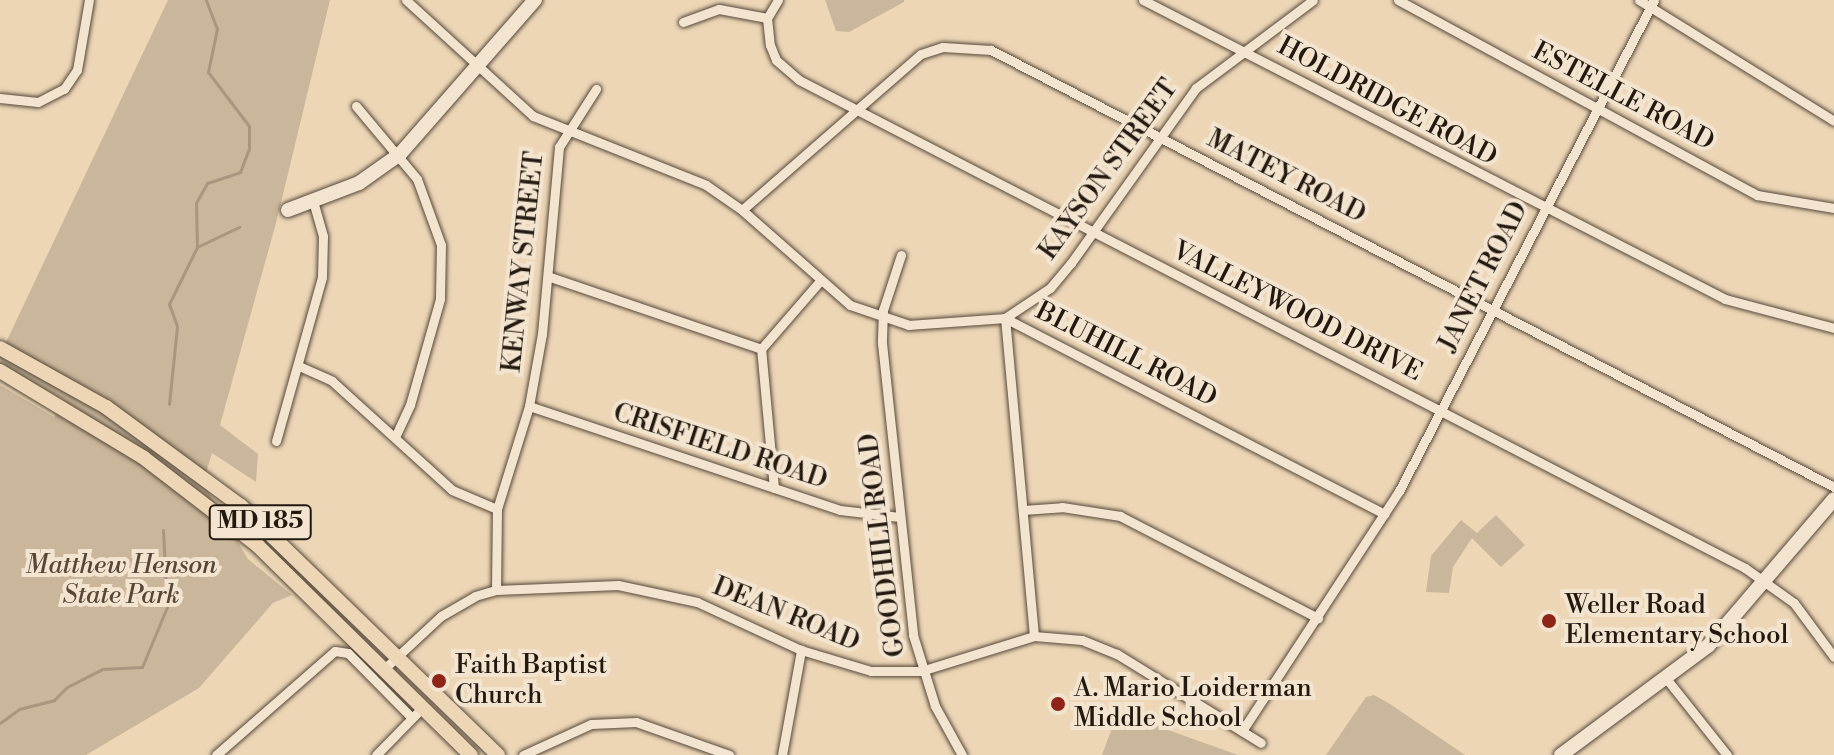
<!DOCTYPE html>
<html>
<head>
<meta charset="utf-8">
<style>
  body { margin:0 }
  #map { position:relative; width:1834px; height:755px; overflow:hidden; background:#ecd6b6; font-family:"Libre Bodoni",serif }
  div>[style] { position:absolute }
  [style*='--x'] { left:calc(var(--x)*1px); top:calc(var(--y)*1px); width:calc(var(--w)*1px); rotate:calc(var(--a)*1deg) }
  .green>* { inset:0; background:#cab69a }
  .stream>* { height:3px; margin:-1.5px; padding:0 1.5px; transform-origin:1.5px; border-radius:1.5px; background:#a8967e }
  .roads { filter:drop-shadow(0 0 2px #56483a) drop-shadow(0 0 2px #56483a) }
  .street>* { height:9px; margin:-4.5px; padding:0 4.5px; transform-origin:4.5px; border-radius:4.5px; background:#f3e4d0 }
  .secondary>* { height:14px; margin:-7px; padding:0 7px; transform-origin:7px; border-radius:7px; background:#f3e4d0 }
  .primary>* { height:14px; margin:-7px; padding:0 7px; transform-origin:7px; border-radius:7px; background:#ecd6b6 }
  .dots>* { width:22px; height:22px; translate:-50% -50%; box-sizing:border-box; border:4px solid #f3e4d0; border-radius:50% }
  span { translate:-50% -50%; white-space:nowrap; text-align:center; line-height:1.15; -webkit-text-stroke:8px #f3e4d0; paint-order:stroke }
  .shield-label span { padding:2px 6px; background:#f3e4d0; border:2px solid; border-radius:6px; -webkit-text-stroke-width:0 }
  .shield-label { font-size:24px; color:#241910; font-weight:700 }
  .street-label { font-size:26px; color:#241910 }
  .park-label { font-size:26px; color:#564839; font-style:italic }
  .poi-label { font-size:26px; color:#241910 }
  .left { translate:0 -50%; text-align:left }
</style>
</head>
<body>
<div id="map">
  <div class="green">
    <div style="clip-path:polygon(168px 0,330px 0,276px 223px,220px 425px,258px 454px,256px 482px,212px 453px,203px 483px,248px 559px,292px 595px,273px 603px,199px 688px,86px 755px,0 755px,0 385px,54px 417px,64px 400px,0 363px,0 355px)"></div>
    <div style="clip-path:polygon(825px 0,904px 0,904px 2px,849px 32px,836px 31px)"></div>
    <div style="clip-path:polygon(1496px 515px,1525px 545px,1501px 567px,1472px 538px,1453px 567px,1449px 593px,1426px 592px,1431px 556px,1461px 520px,1477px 533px)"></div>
    <div style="clip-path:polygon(1374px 695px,1390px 704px,1465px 755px,1326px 755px,1366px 697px)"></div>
    <div style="clip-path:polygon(1118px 712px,1210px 745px,1238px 755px,1102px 755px)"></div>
  </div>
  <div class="stream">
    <div style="--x:197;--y:247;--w:47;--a:-25.5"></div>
    <div style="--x:169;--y:404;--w:78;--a:-84.1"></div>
    <div style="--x:177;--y:326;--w:23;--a:-110"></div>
    <div style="--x:169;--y:304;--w:64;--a:-63.8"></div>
    <div style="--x:197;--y:247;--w:44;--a:-91.3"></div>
    <div style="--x:196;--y:203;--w:23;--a:-61"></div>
    <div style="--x:207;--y:183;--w:35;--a:-18"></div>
    <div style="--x:240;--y:172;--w:25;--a:-69"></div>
    <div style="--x:249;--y:149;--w:23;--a:-90"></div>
    <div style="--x:249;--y:126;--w:68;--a:-127.2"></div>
    <div style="--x:208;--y:72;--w:44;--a:-78.2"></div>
    <div style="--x:217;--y:29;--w:31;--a:-111"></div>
    <div style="--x:0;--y:723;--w:24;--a:-36"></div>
    <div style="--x:19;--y:709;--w:36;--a:-14"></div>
    <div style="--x:54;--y:700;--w:18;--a:-45"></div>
    <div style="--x:67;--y:687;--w:39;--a:-27"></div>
    <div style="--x:102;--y:669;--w:40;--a:-2.9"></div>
    <div style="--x:142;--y:667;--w:65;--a:-67.4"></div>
    <div style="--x:167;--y:607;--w:77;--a:-93"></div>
  </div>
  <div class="roads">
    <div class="street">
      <div style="--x:406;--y:0;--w:172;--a:42.4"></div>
      <div style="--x:533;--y:116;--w:186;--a:21.7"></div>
      <div style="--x:706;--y:185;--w:44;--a:34.8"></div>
      <div style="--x:742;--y:210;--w:144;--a:41.3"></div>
      <div style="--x:850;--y:305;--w:62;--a:18.7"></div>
      <div style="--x:909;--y:325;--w:96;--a:-4.2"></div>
      <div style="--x:1005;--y:318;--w:427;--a:27.3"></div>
      <div style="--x:778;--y:0;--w:21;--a:121"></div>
      <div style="--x:767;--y:18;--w:27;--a:84"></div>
      <div style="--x:770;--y:45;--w:16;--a:68"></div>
      <div style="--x:776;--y:60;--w:30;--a:41"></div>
      <div style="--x:799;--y:80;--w:1064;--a:27.29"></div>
      <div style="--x:1745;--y:568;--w:60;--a:35.5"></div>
      <div style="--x:1794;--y:603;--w:67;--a:53.5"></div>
      <div style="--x:1143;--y:0;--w:654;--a:27.19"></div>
      <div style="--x:1725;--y:299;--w:113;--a:14.9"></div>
      <div style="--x:1398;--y:0;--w:409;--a:28.5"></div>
      <div style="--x:1757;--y:195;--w:78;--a:9.6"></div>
      <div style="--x:1639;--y:0;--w:229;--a:31.8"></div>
      <div style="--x:683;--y:22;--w:38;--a:-20"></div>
      <div style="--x:719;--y:9;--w:49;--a:10.6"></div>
      <div style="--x:0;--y:98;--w:38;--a:6"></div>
      <div style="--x:38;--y:102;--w:29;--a:-27"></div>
      <div style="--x:64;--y:89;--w:23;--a:-56"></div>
      <div style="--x:77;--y:70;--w:71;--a:-80.3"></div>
      <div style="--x:356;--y:106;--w:95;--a:50.1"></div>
      <div style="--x:417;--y:179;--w:70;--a:70"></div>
      <div style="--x:441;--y:245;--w:54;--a:91.1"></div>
      <div style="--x:440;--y:299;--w:110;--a:105.8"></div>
      <div style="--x:410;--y:405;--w:35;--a:115"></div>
      <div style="--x:742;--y:210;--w:237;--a:-41.1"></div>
      <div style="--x:921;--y:54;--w:23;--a:-18"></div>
      <div style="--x:943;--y:47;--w:48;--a:3.6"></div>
      <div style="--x:991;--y:50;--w:950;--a:27.4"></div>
      <div style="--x:901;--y:255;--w:58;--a:108.1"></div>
      <div style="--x:883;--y:310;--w:33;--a:92"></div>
      <div style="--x:882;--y:343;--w:294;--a:83.9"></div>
      <div style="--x:913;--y:635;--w:74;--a:72.8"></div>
      <div style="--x:935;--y:706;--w:56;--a:61.1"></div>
      <div style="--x:550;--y:277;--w:223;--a:18.8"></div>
      <div style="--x:299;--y:366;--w:36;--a:24"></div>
      <div style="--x:332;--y:381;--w:162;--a:42.2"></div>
      <div style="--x:452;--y:490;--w:49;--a:22.9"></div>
      <div style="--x:529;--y:406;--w:328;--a:18.5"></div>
      <div style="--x:840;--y:510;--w:60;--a:6.7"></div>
      <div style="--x:276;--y:441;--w:170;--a:-74.3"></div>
      <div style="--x:322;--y:277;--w:41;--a:-88.6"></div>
      <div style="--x:323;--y:236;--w:35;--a:-106"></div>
      <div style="--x:774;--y:488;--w:140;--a:-95.3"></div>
      <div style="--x:761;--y:349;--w:90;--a:-49.1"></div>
      <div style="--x:1023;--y:510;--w:39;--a:-4"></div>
      <div style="--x:1062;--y:507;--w:59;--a:8.8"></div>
      <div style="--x:1120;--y:516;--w:223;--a:27.3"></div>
      <div style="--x:496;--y:590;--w:81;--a:-89.3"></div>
      <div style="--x:497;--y:509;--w:108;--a:-72.7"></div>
      <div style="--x:529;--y:406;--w:73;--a:-79.8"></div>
      <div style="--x:542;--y:334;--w:188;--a:-84.8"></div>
      <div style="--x:559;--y:147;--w:69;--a:-57.5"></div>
      <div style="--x:1034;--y:636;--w:319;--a:-95.2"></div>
      <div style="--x:1005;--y:318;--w:54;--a:-33.7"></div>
      <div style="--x:1050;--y:288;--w:33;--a:-50"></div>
      <div style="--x:1071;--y:263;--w:215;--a:-54.5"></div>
      <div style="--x:1196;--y:88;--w:146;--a:-36.9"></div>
      <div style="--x:385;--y:668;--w:76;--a:-42.9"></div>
      <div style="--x:441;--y:616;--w:39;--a:-30"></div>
      <div style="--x:475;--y:596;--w:22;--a:-16"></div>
      <div style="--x:496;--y:590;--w:122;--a:-2.3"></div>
      <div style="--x:618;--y:585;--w:81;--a:12.1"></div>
      <div style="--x:697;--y:602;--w:115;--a:24.8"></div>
      <div style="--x:801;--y:650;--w:73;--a:16.7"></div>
      <div style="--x:871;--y:671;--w:50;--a:0"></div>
      <div style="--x:921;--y:671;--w:118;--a:-17.2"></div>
      <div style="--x:1034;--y:636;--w:48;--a:4.8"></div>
      <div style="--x:1082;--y:640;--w:38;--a:22"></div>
      <div style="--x:1117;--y:654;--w:169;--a:31.7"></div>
      <div style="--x:1665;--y:677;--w:100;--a:51.5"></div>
      <div style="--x:1242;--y:731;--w:287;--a:-56.8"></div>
      <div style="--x:1399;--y:491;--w:553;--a:-62.55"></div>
      <div style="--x:216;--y:755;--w:158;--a:-41.2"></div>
      <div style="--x:335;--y:651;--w:13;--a:9"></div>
      <div style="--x:348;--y:653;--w:91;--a:45.4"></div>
      <div style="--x:376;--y:755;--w:67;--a:-45.6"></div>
      <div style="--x:523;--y:755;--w:75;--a:-24.5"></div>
      <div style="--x:591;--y:724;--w:45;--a:-2.5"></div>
      <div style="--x:636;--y:722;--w:99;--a:19.5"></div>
      <div style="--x:782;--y:755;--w:107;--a:-79.7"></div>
    </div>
    <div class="secondary">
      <div style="--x:288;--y:210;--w:76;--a:-20.8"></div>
      <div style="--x:359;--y:183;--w:50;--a:-35.3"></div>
      <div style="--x:400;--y:154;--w:205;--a:-48.8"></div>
      <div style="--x:1561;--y:755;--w:184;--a:-36.6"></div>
      <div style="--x:1709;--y:645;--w:192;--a:-49.4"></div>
    </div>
    <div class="primary">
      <div style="--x:0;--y:348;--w:121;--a:29.1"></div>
      <div style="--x:106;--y:407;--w:167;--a:36.3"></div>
      <div style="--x:241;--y:506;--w:358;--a:44.1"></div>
      <div style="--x:0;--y:371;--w:168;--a:31.1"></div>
      <div style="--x:144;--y:458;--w:143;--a:37.6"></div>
      <div style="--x:257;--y:545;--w:300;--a:44.5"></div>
    </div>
  </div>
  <div class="dots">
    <div style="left:1549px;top:621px;background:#8f2418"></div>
    <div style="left:439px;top:681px;background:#8f2418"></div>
    <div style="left:1058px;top:704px;background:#8f2418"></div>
  </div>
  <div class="shield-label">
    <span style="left:260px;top:522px">MD 185</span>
  </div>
  <div class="street-label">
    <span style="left:1623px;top:97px;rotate:28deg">ESTELLE ROAD</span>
    <span style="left:1387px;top:102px;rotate:28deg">HOLDRIDGE ROAD</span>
    <span style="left:1109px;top:170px;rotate:-54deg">KAYSON STREET</span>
    <span style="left:1286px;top:177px;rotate:27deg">MATEY ROAD</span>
    <span style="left:524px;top:262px;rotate:-84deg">KENWAY STREET</span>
    <span style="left:1484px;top:277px;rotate:-63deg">JANET ROAD</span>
    <span style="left:1297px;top:312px;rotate:27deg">VALLEYWOOD DRIVE</span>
    <span style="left:1126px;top:355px;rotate:27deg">BLUHILL ROAD</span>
    <span style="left:720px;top:447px;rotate:18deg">CRISFIELD ROAD</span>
    <span style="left:883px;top:545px;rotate:-97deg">GOODHILL ROAD</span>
    <span style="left:786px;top:615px;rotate:22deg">DEAN ROAD</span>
  </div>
  <div class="park-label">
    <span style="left:121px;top:581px">Matthew Henson<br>State Park</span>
  </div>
  <div class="poi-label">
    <span class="left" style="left:1565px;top:621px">Weller Road<br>Elementary School</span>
    <span class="left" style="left:455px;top:681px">Faith Baptist<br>Church</span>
    <span class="left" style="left:1074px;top:704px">A. Mario Loiderman<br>Middle School</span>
  </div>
</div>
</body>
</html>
